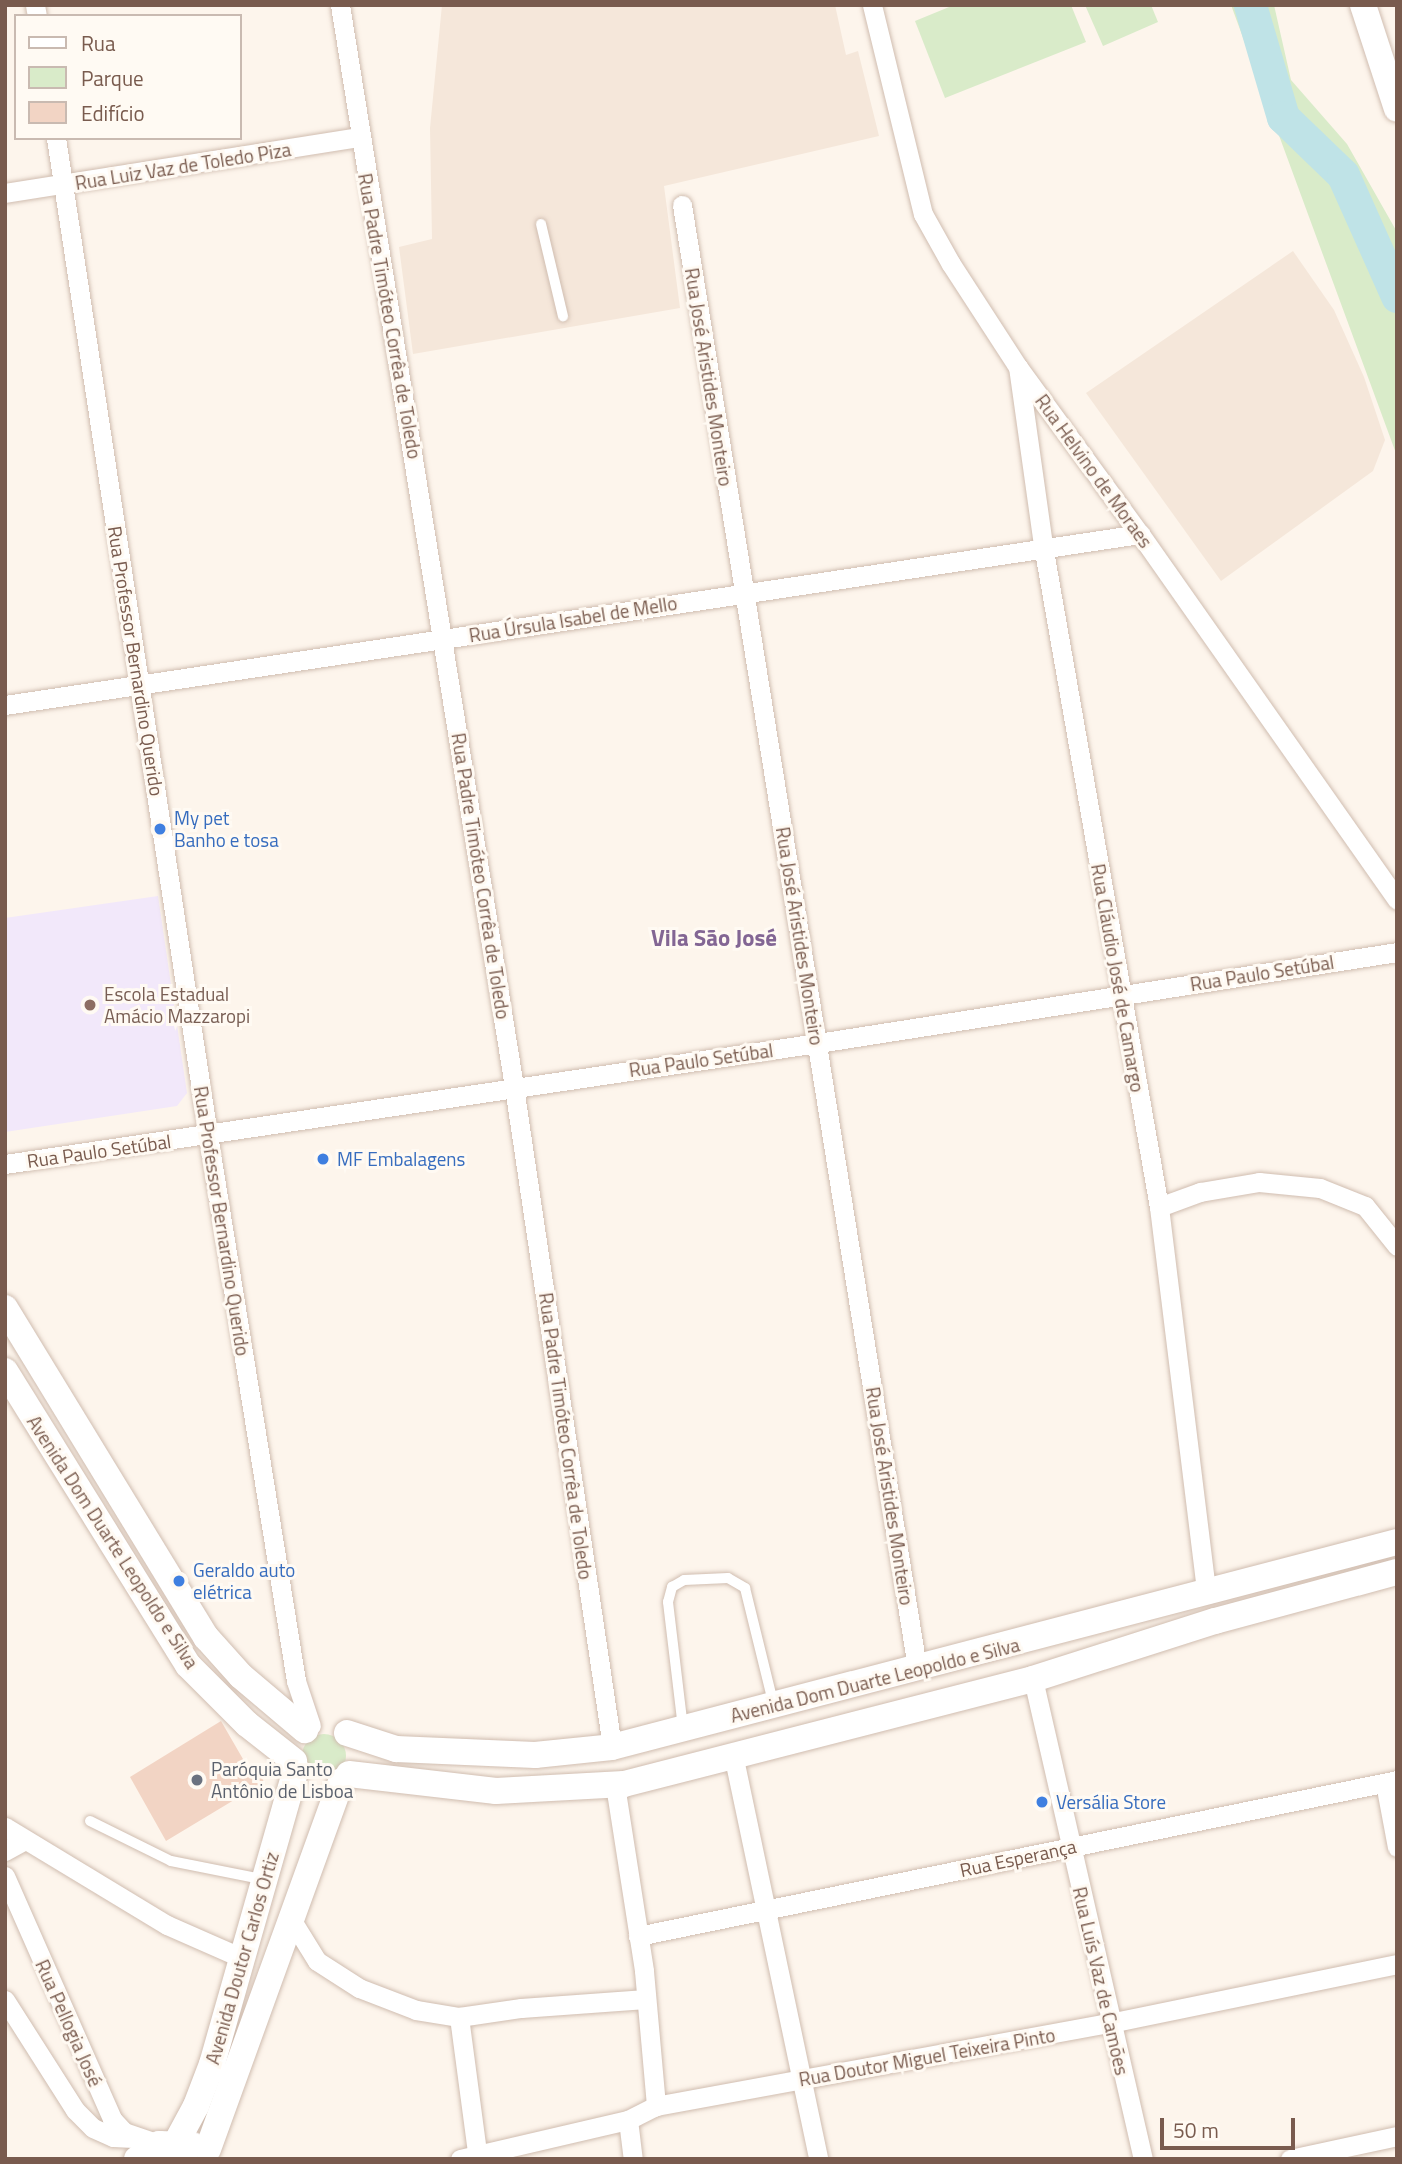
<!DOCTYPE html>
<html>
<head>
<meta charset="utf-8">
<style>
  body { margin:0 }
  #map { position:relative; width:1402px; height:2164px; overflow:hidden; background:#fdf5ec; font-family:"Titillium Web",sans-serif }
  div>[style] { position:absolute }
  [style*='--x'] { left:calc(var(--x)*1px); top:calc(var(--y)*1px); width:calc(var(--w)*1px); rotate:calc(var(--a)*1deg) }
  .residential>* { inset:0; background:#f5e7da }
  .education>* { inset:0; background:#f2e8fa }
  .green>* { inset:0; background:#d9ebc9 }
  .round { border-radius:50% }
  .river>* { height:33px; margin:-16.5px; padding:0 16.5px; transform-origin:16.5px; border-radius:16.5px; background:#bfe3e7 }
  .building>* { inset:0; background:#f2d4c4 }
  .roads { filter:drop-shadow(0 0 2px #d0bdb0) drop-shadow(0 0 2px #d0bdb0) }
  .service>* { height:10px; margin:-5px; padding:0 5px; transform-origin:5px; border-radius:5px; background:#fff }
  .minor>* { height:19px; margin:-9.5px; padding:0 9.5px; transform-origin:9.5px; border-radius:9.5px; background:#fff }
  .secondary>* { height:26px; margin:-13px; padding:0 13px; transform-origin:13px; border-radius:13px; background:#fff }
  .dots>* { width:19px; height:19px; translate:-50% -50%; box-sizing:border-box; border:4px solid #fffaf3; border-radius:50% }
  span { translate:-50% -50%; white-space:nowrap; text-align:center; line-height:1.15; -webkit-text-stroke:6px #fffaf3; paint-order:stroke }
  .street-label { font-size:19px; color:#795b4e }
  .shop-label { font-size:19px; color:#366cbe }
  .left { translate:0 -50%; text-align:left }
  .education-label { font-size:19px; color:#785e54 }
  .worship-label { font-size:19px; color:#5b616d }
  .quarter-label { font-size:23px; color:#836694; font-weight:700 }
  .frame { position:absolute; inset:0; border:7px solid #795b4e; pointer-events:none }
  .legend { position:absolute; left:14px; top:14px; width:228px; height:126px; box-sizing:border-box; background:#fffaf3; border:2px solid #c9bab1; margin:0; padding:9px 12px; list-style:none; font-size:21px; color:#795b4e }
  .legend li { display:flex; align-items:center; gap:14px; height:35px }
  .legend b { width:35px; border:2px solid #c9bab1 }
  .scale { position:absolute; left:1160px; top:2118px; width:135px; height:32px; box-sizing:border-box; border:4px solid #795b4e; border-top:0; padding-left:9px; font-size:21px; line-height:24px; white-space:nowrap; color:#795b4e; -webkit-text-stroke:5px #fffaf3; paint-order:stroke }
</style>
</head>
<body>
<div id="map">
  <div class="residential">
    <div style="clip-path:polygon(442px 5px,835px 5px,846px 55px,858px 51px,879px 136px,664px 186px,680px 308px,413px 354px,399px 247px,432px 239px,430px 128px)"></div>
    <div style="clip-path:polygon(1293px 251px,1334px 310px,1364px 377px,1385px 440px,1373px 471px,1221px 581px,1086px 393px)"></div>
  </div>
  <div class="education">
    <div style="clip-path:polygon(158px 896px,187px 1093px,177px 1106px,5px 1132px,5px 918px)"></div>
  </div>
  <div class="green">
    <div style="clip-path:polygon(954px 5px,1071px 5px,1086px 42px,945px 98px,915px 21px)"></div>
    <div style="clip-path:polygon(1085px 5px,1151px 5px,1158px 22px,1103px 46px)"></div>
    <div style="clip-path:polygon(1231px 5px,1274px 5px,1291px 80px,1347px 144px,1397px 232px,1397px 456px)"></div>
    <div class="round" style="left:302px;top:1734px;width:44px;height:44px"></div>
  </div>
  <div class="river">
    <div style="--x:1250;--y:5;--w:117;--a:73.6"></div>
    <div style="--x:1283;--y:117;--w:83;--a:44"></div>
    <div style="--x:1343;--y:175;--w:133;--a:65.9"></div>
  </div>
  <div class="building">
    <div style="clip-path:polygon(221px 1721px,247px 1766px,255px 1764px,264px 1782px,166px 1841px,130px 1777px)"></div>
  </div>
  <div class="roads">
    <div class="service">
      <div style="--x:541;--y:224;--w:95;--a:76.6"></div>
      <div style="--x:683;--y:1728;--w:127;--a:-96.8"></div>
      <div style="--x:668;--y:1602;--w:16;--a:-75"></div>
      <div style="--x:672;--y:1587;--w:14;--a:-30"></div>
      <div style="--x:684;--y:1580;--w:44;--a:-2.6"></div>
      <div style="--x:728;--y:1578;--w:20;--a:30"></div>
      <div style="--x:745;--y:1588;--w:117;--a:76.2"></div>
      <div style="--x:90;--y:1821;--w:90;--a:26.3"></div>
      <div style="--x:171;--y:1861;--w:92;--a:11.3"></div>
    </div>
    <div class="minor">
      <div style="--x:35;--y:5;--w:11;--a:80"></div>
      <div style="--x:340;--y:5;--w:1096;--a:80.86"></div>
      <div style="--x:514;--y:1087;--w:667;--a:81.55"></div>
      <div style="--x:872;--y:5;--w:215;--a:76.3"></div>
      <div style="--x:923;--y:214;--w:57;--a:60.8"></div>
      <div style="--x:951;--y:264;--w:123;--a:57"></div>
      <div style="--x:1018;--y:367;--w:207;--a:53.9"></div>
      <div style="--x:1140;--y:534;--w:447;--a:54.9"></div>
      <div style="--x:56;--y:138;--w:1009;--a:81.33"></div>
      <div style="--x:208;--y:1135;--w:553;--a:80.84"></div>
      <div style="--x:296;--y:1681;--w:47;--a:71.6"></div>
      <div style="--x:5;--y:193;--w:359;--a:-9"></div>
      <div style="--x:682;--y:205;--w:1482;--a:80.87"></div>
      <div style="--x:1018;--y:367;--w:186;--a:82"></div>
      <div style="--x:1044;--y:551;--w:666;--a:80.06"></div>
      <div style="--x:1159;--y:1207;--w:386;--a:83"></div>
      <div style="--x:5;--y:705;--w:1148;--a:-8.57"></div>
      <div style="--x:5;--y:1164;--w:822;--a:-8.47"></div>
      <div style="--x:818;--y:1043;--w:586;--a:-8.93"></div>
      <div style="--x:1159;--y:1207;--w:44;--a:-20.1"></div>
      <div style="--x:1200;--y:1192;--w:60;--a:-9.6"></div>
      <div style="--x:1259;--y:1182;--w:61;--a:5.6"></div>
      <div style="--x:1320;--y:1188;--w:48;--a:21.8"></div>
      <div style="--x:1365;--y:1206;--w:51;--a:51.3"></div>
      <div style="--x:1033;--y:1679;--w:492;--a:77.1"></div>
      <div style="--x:733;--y:1754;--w:414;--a:78.1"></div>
      <div style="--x:1385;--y:1783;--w:65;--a:79.4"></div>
      <div style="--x:615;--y:1785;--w:188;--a:81.1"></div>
      <div style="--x:644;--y:1971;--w:136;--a:84.9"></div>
      <div style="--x:5;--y:1827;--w:189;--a:31.2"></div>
      <div style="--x:167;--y:1925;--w:82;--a:23.7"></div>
      <div style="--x:5;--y:1851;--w:23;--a:-29"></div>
      <div style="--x:5;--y:1876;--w:266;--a:66.2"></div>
      <div style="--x:112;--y:2119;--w:18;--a:47"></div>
      <div style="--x:124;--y:2132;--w:37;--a:19"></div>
      <div style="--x:291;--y:1919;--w:49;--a:58.2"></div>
      <div style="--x:317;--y:1961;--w:50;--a:32.7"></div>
      <div style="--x:359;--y:1988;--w:61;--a:21.1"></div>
      <div style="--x:416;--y:2010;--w:44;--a:9.2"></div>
      <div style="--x:459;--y:2017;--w:63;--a:-8.3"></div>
      <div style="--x:521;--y:2008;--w:125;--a:-4.1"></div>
      <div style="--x:638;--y:1936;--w:775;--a:-11.61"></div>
      <div style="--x:5;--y:2000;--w:130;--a:57.5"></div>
      <div style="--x:75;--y:2110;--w:25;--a:45"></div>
      <div style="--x:93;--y:2128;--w:22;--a:24"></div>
      <div style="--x:113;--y:2137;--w:21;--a:3"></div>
      <div style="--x:459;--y:2017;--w:143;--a:82.4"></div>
      <div style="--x:628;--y:2120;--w:39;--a:83"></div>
      <div style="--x:460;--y:2159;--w:172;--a:-13.1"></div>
      <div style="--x:628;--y:2120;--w:31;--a:-27"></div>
      <div style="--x:656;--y:2106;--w:462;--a:-10.4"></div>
      <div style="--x:1110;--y:2023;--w:293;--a:-11.6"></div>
      <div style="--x:1290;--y:2159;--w:109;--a:-12.1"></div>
    </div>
    <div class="secondary">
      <div style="--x:1363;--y:5;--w:109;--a:71.9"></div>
      <div style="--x:5;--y:1308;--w:386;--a:58.6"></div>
      <div style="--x:206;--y:1637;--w:52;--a:48.1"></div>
      <div style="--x:241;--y:1676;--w:84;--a:40.2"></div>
      <div style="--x:5;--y:1371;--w:346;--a:58.1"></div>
      <div style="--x:188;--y:1665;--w:83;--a:45"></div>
      <div style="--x:247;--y:1724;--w:60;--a:38.2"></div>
      <div style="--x:347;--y:1733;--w:52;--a:18.1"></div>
      <div style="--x:396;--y:1749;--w:139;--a:2.5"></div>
      <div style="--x:535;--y:1755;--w:77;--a:-5.9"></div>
      <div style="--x:612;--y:1747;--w:811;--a:-14.64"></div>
      <div style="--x:349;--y:1774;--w:148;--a:6.6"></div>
      <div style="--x:496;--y:1791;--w:128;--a:-3.1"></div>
      <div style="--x:624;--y:1784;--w:422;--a:-14.4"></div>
      <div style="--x:1033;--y:1679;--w:191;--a:-17.7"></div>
      <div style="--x:1215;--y:1621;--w:188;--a:-15.1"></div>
      <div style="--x:176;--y:2143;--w:42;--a:-61.6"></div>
      <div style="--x:196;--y:2106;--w:45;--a:-69.1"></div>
      <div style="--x:212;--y:2064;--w:307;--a:-74.1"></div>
      <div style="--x:208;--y:2149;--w:391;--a:-70.1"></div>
      <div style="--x:137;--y:2159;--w:27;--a:-34"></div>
      <div style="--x:159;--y:2144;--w:34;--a:2"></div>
    </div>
  </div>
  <div class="dots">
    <div style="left:160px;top:829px;background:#3f7fe0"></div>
    <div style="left:90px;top:1005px;background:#8d6e63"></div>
    <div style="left:323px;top:1159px;background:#3f7fe0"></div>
    <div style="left:179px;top:1581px;background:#3f7fe0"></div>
    <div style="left:197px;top:1780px;background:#6b7280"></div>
    <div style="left:1042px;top:1802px;background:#3f7fe0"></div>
  </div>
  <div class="street-label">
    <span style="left:183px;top:166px;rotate:-9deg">Rua Luiz Vaz de Toledo Piza</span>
    <span style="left:390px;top:316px;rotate:80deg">Rua Padre Timóteo Corrêa de Toledo</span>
    <span style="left:709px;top:377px;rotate:81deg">Rua José Aristides Monteiro</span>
    <span style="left:1094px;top:471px;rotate:54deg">Rua Helvino de Moraes</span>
    <span style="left:573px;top:619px;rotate:-9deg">Rua Úrsula Isabel de Mello</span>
    <span style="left:136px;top:661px;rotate:81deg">Rua Professor Bernardino Querido</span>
    <span style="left:481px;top:876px;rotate:81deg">Rua Padre Timóteo Corrêa de Toledo</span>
    <span style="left:800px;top:936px;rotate:81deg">Rua José Aristides Monteiro</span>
    <span style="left:1262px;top:973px;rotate:-9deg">Rua Paulo Setúbal</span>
    <span style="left:1118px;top:978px;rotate:80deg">Rua Cláudio José de Camargo</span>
    <span style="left:701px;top:1060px;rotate:-8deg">Rua Paulo Setúbal</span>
    <span style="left:99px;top:1151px;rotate:-8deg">Rua Paulo Setúbal</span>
    <span style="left:222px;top:1221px;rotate:81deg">Rua Professor Bernardino Querido</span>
    <span style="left:566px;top:1436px;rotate:82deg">Rua Padre Timóteo Corrêa de Toledo</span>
    <span style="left:890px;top:1496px;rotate:81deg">Rua José Aristides Monteiro</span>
    <span style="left:113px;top:1542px;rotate:57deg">Avenida Dom Duarte Leopoldo e Silva</span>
    <span style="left:875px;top:1680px;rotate:-14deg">Avenida Dom Duarte Leopoldo e Silva</span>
    <span style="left:1018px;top:1858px;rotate:-12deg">Rua Esperança</span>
    <span style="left:242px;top:1958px;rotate:-74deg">Avenida Doutor Carlos Ortiz</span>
    <span style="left:1101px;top:1981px;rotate:77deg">Rua Luís Vaz de Camões</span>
    <span style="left:69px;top:2023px;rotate:66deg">Rua Pellogia José</span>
    <span style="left:927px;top:2057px;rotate:-10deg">Rua Doutor Miguel Teixeira Pinto</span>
  </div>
  <div class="shop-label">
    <span class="left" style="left:174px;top:829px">My pet<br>Banho e tosa</span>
    <span class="left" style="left:337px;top:1159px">MF Embalagens</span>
    <span class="left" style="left:193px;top:1581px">Geraldo auto<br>elétrica</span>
    <span class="left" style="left:1056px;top:1802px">Versália Store</span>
  </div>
  <div class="education-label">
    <span class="left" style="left:104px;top:1005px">Escola Estadual<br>Amácio Mazzaropi</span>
  </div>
  <div class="worship-label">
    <span class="left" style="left:211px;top:1780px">Paróquia Santo<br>Antônio de Lisboa</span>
  </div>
  <div class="quarter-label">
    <span style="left:714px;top:938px">Vila São José</span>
  </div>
  <div class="frame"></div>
  <ul class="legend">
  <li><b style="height:9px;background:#fff"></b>Rua</li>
  <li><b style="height:19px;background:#d9ebc9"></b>Parque</li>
  <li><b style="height:19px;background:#f2d4c4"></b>Edifício</li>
  </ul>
  <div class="scale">50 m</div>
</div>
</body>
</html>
